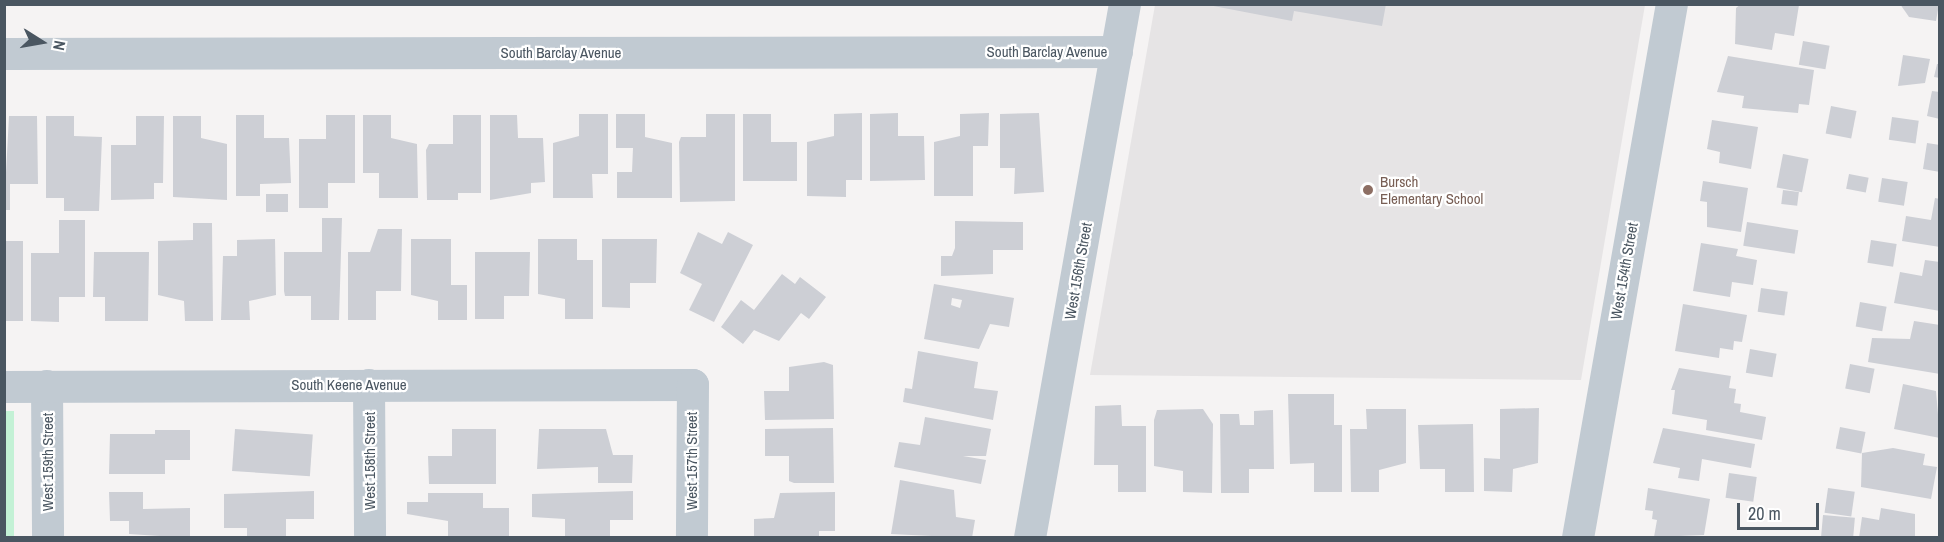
<!DOCTYPE html>
<html>
<head>
<meta charset="utf-8">
<style>
  body { margin:0 }
  #map { position:relative; width:1944px; height:542px; overflow:hidden; background:#f5f3f3; font-family:"Archivo Narrow",sans-serif }
  div>[style] { position:absolute }
  [style*='--x'] { left:calc(var(--x)*1px); top:calc(var(--y)*1px); width:calc(var(--w)*1px); rotate:calc(var(--a)*1deg) }
  .education>* { inset:0; background:#e6e4e5 }
  .green>* { inset:0; background:#c3f1d5; transform-origin:0 0 }
  .building>* { inset:0; background:#cdcfd5; transform-origin:0 0 }
  .minor>* { height:32px; margin:-16px; padding:0 16px; transform-origin:16px; border-radius:16px; background:#c1cad2 }
  .dots>* { width:16px; height:16px; translate:-50% -50%; box-sizing:border-box; border:3px solid #fff; border-radius:50% }
  span { translate:-50% -50%; white-space:nowrap; text-align:center; line-height:1.15; -webkit-text-stroke:4.5px #fff; paint-order:stroke }
  .street-label { font-size:15px; color:#4a5661 }
  .education-label { font-size:15px; color:#785e54 }
  .left { translate:0 -50%; text-align:left }
  .frame { position:absolute; inset:0; border:6px solid #4a5661; pointer-events:none }
  .north { position:absolute; left:12px; top:12px; width:60px; height:60px; -webkit-text-stroke:4px #fff; paint-order:stroke; rotate:101deg; font-size:16px; font-weight:700; line-height:24px; text-align:center; color:#4a5661 }
  .north::after { content:''; display:block; margin:auto; width:21px; height:27px; background:#4a5661; clip-path:polygon(50% 0,100% 100%,50% 72%,0 100%) }
  .scale { position:absolute; left:1737px; top:503px; width:82px; height:27px; box-sizing:border-box; border:3px solid #4a5661; border-top:0; padding-left:8px; font-size:18px; line-height:21px; white-space:nowrap; color:#4a5661; -webkit-text-stroke:4px #fff; paint-order:stroke }
</style>
</head>
<body>
<div id="map">
  <div class="education">
    <div style="clip-path:polygon(1155px 5px,1645px 5px,1581px 380px,1090px 375px)"></div>
  </div>
  <div class="green">
    <div style="left:14px;top:411px;width:126px;height:9px;rotate:90deg"></div>
  </div>
  <div class="building">
    <div style="clip-path:polygon(1203px 4px,1386px 4px,1382px 26px,1294px 11px,1292px 21px)"></div>
    <div style="clip-path:polygon(1741px 4px,1799px 5px,1794px 36px,1775px 33px,1772px 50px,1735px 44px,1736px 8px)"></div>
    <div style="clip-path:polygon(1900px 4px,1939px 4px,1936px 21px,1909px 17px)"></div>
    <div style="left:1803px;top:41px;width:27px;height:24px;rotate:10deg"></div>
    <div style="clip-path:polygon(1903px 55px,1930px 59px,1925px 83px,1898px 86px)"></div>
    <div style="clip-path:polygon(1728px 56px,1814px 70px,1809px 105px,1799px 104px,1798px 113px,1742px 108px,1744px 96px,1717px 92px)"></div>
    <div style="clip-path:polygon(1937px 64px,1940px 64px,1940px 78px,1934px 77px)"></div>
    <div style="clip-path:polygon(1932px 91px,1940px 92px,1940px 119px,1927px 116px)"></div>
    <div style="left:1831px;top:106px;width:26px;height:28px;rotate:11deg"></div>
    <div style="clip-path:polygon(862px 113px,862px 180px,846px 180px,846px 197px,807px 196px,807px 142px,834px 136px,834px 114px)"></div>
    <div style="clip-path:polygon(898px 113px,898px 136px,924px 136px,925px 180px,870px 181px,870px 114px)"></div>
    <div style="clip-path:polygon(989px 113px,988px 146px,973px 146px,973px 196px,934px 196px,934px 142px,960px 136px,960px 114px)"></div>
    <div style="clip-path:polygon(1039px 113px,1044px 192px,1014px 194px,1015px 168px,1000px 168px,1000px 114px)"></div>
    <div style="clip-path:polygon(579px 114px,608px 114px,608px 174px,592px 174px,593px 198px,553px 198px,553px 143px,579px 136px)"></div>
    <div style="clip-path:polygon(616px 114px,645px 114px,645px 137px,672px 143px,672px 198px,617px 198px,617px 172px,632px 172px,633px 148px,616px 148px)"></div>
    <div style="clip-path:polygon(706px 114px,735px 114px,735px 201px,680px 202px,679px 142px,681px 137px,706px 137px)"></div>
    <div style="clip-path:polygon(743px 114px,771px 114px,771px 142px,797px 142px,797px 181px,743px 181px)"></div>
    <div style="clip-path:polygon(236px 115px,264px 115px,264px 138px,289px 138px,291px 183px,260px 184px,260px 196px,236px 196px)"></div>
    <div style="clip-path:polygon(326px 115px,355px 115px,355px 183px,328px 183px,328px 208px,299px 208px,299px 139px,326px 139px)"></div>
    <div style="clip-path:polygon(363px 115px,391px 115px,391px 138px,417px 144px,418px 198px,379px 198px,379px 173px,363px 173px)"></div>
    <div style="clip-path:polygon(453px 115px,481px 115px,481px 193px,458px 193px,458px 200px,427px 200px,426px 150px,429px 144px,453px 144px)"></div>
    <div style="clip-path:polygon(490px 115px,517px 115px,518px 138px,543px 138px,545px 182px,531px 183px,531px 193px,490px 200px)"></div>
    <div style="clip-path:polygon(9px 116px,37px 116px,38px 184px,10px 184px,10px 210px,4px 210px)"></div>
    <div style="clip-path:polygon(46px 116px,74px 116px,74px 136px,102px 137px,99px 211px,64px 211px,64px 198px,46px 198px)"></div>
    <div style="clip-path:polygon(136px 116px,164px 116px,163px 183px,154px 183px,154px 199px,111px 200px,111px 145px,136px 145px)"></div>
    <div style="clip-path:polygon(173px 116px,201px 116px,201px 138px,227px 144px,227px 200px,173px 197px)"></div>
    <div style="left:1892px;top:117px;width:27px;height:23px;rotate:8deg"></div>
    <div style="clip-path:polygon(1712px 120px,1758px 127px,1751px 169px,1719px 163px,1720px 152px,1707px 149px)"></div>
    <div style="clip-path:polygon(1927px 143px,1940px 145px,1940px 172px,1923px 169px)"></div>
    <div style="left:1783px;top:154px;width:26px;height:34px;rotate:11deg"></div>
    <div style="left:1849px;top:174px;width:20px;height:15px;rotate:11deg"></div>
    <div style="left:1882px;top:178px;width:26px;height:24px;rotate:9deg"></div>
    <div style="clip-path:polygon(1703px 181px,1748px 188px,1741px 232px,1707px 227px,1707px 202px,1700px 201px)"></div>
    <div style="left:1783px;top:190px;width:16px;height:14px;rotate:7deg"></div>
    <div style="left:266px;top:194px;width:22px;height:18px"></div>
    <div style="clip-path:polygon(1935px 198px,1940px 199px,1940px 247px,1902px 241px,1906px 216px,1931px 220px)"></div>
    <div style="clip-path:polygon(322px 218px,342px 218px,339px 320px,311px 320px,311px 296px,285px 296px,284px 291px,284px 252px,322px 252px)"></div>
    <div style="clip-path:polygon(59px 220px,85px 220px,85px 297px,59px 297px,59px 322px,31px 321px,31px 253px,59px 253px)"></div>
    <div style="clip-path:polygon(955px 221px,1023px 222px,1023px 250px,993px 250px,993px 274px,941px 276px,941px 256px,952px 256px,955px 248px)"></div>
    <div style="left:1747px;top:222px;width:52px;height:24px;rotate:9deg"></div>
    <div style="clip-path:polygon(193px 223px,212px 223px,213px 321px,185px 321px,184px 301px,158px 295px,158px 241px,193px 240px)"></div>
    <div style="clip-path:polygon(378px 229px,402px 229px,401px 291px,376px 291px,376px 320px,348px 320px,348px 252px,370px 252px)"></div>
    <div style="clip-path:polygon(698px 232px,722px 244px,728px 232px,753px 245px,714px 322px,689px 310px,702px 284px,680px 273px)"></div>
    <div style="clip-path:polygon(275px 239px,276px 295px,249px 301px,250px 320px,221px 320px,223px 256px,237px 256px,237px 240px)"></div>
    <div style="clip-path:polygon(411px 239px,451px 239px,451px 285px,467px 285px,467px 320px,438px 320px,438px 301px,411px 295px)"></div>
    <div style="clip-path:polygon(538px 239px,577px 239px,577px 260px,593px 260px,593px 319px,565px 319px,565px 299px,538px 294px)"></div>
    <div style="clip-path:polygon(602px 239px,657px 239px,656px 283px,630px 283px,630px 308px,602px 307px)"></div>
    <div style="left:1871px;top:240px;width:26px;height:23px;rotate:9deg"></div>
    <div style="left:4px;top:241px;width:19px;height:80px"></div>
    <div style="clip-path:polygon(1701px 243px,1738px 249px,1736px 256px,1757px 260px,1753px 285px,1732px 282px,1730px 297px,1693px 291px)"></div>
    <div style="clip-path:polygon(94px 252px,149px 252px,148px 321px,105px 321px,105px 297px,93px 297px)"></div>
    <div style="clip-path:polygon(475px 252px,530px 252px,529px 296px,504px 296px,504px 319px,475px 319px)"></div>
    <div style="clip-path:polygon(1925px 260px,1940px 262px,1940px 311px,1894px 303px,1900px 272px,1922px 276px)"></div>
    <div style="clip-path:polygon(782px 274px,795px 284px,800px 277px,826px 297px,809px 319px,801px 313px,779px 341px,754px 330px,743px 344px,721px 327px,741px 300px,754px 310px)"></div>
    <div style="clip-path:polygon(evenodd,934px 284px,1014px 298px,1009px 327px,990px 324px,979px 349px,924px 339px,934px 284px,952px 298px,962px 300px,960px 308px,951px 305px,952px 298px)"></div>
    <div style="left:1761px;top:288px;width:27px;height:24px;rotate:8deg"></div>
    <div style="left:1860px;top:302px;width:27px;height:25px;rotate:10deg"></div>
    <div style="clip-path:polygon(1683px 304px,1747px 315px,1742px 342px,1734px 341px,1733px 350px,1720px 348px,1719px 358px,1675px 351px)"></div>
    <div style="clip-path:polygon(1914px 321px,1940px 325px,1940px 374px,1868px 362px,1872px 338px,1910px 339px)"></div>
    <div style="left:1750px;top:349px;width:27px;height:24px;rotate:10deg"></div>
    <div style="clip-path:polygon(918px 351px,978px 362px,974px 388px,998px 391px,993px 420px,903px 402px,905px 388px,912px 389px)"></div>
    <div style="clip-path:polygon(824px 362px,833px 365px,834px 419px,765px 420px,764px 391px,789px 391px,789px 367px)"></div>
    <div style="left:1850px;top:364px;width:25px;height:25px;rotate:11deg"></div>
    <div style="clip-path:polygon(1679px 368px,1731px 376px,1729px 388px,1736px 389px,1734px 403px,1741px 404px,1740px 412px,1766px 417px,1762px 440px,1706px 430px,1707px 420px,1672px 414px,1675px 390px,1671px 390px)"></div>
    <div style="clip-path:polygon(1903px 384px,1936px 391px,1940px 438px,1894px 429px)"></div>
    <div style="clip-path:polygon(1288px 394px,1334px 394px,1334px 425px,1342px 425px,1342px 492px,1314px 492px,1314px 463px,1290px 464px)"></div>
    <div style="clip-path:polygon(1121px 405px,1122px 426px,1146px 426px,1146px 492px,1118px 492px,1118px 465px,1094px 465px,1095px 406px)"></div>
    <div style="clip-path:polygon(1539px 408px,1538px 463px,1513px 469px,1512px 492px,1484px 491px,1484px 458px,1500px 459px,1500px 409px)"></div>
    <div style="clip-path:polygon(1203px 409px,1213px 424px,1212px 493px,1183px 492px,1183px 471px,1154px 466px,1154px 420px,1157px 410px)"></div>
    <div style="clip-path:polygon(1366px 409px,1406px 409px,1406px 463px,1379px 470px,1379px 492px,1351px 492px,1350px 429px,1367px 429px)"></div>
    <div style="clip-path:polygon(1273px 410px,1274px 469px,1249px 469px,1249px 493px,1221px 493px,1220px 414px,1239px 414px,1240px 425px,1254px 425px,1254px 411px)"></div>
    <div style="clip-path:polygon(925px 417px,991px 429px,986px 456px,963px 456px,986px 460px,981px 484px,894px 467px,899px 442px,920px 445px)"></div>
    <div style="clip-path:polygon(1473px 424px,1474px 492px,1445px 492px,1445px 469px,1420px 469px,1418px 425px)"></div>
    <div style="left:1840px;top:427px;width:26px;height:22px;rotate:11deg"></div>
    <div style="clip-path:polygon(833px 428px,834px 483px,794px 483px,789px 481px,789px 456px,765px 456px,765px 429px)"></div>
    <div style="clip-path:polygon(1663px 428px,1755px 444px,1751px 468px,1702px 459px,1699px 481px,1678px 478px,1680px 468px,1653px 463px)"></div>
    <div style="left:235px;top:429px;width:78px;height:42px;rotate:4deg"></div>
    <div style="clip-path:polygon(452px 429px,496px 429px,496px 484px,429px 484px,428px 456px,452px 456px)"></div>
    <div style="clip-path:polygon(539px 429px,606px 429px,613px 455px,633px 455px,632px 483px,598px 483px,598px 467px,537px 469px)"></div>
    <div style="clip-path:polygon(155px 430px,190px 430px,190px 460px,165px 460px,165px 474px,109px 474px,110px 434px,155px 434px)"></div>
    <div style="clip-path:polygon(1893px 448px,1925px 454px,1923px 465px,1937px 467px,1931px 499px,1861px 487px,1862px 453px)"></div>
    <div style="left:1729px;top:473px;width:28px;height:25px;rotate:8deg"></div>
    <div style="clip-path:polygon(900px 480px,954px 490px,956px 517px,975px 520px,972px 538px,891px 534px)"></div>
    <div style="clip-path:polygon(1648px 488px,1710px 499px,1704px 535px,1654px 537px,1657px 520px,1652px 519px,1653px 511px,1645px 510px)"></div>
    <div style="left:1828px;top:488px;width:27px;height:25px;rotate:8deg"></div>
    <div style="clip-path:polygon(314px 491px,314px 519px,286px 519px,286px 538px,247px 538px,247px 528px,224px 528px,224px 494px)"></div>
    <div style="clip-path:polygon(633px 491px,633px 520px,610px 520px,610px 538px,565px 538px,565px 519px,532px 517px,532px 494px)"></div>
    <div style="clip-path:polygon(109px 492px,143px 492px,143px 509px,190px 508px,190px 538px,129px 534px,129px 521px,110px 521px)"></div>
    <div style="clip-path:polygon(835px 492px,835px 531px,819px 531px,819px 538px,754px 538px,754px 519px,774px 518px,780px 493px)"></div>
    <div style="clip-path:polygon(428px 493px,483px 493px,483px 508px,509px 508px,509px 538px,448px 538px,448px 521px,407px 514px,407px 502px,428px 502px)"></div>
    <div style="clip-path:polygon(1881px 508px,1915px 514px,1915px 538px,1859px 538px,1862px 517px,1879px 520px)"></div>
    <div style="left:1823px;top:515px;width:32px;height:21px;rotate:5deg"></div>
  </div>
  <div class="minor">
    <div style="--x:4;--y:54;--w:1113;--a:-0.1"></div>
    <div style="--x:369;--y:385;--w:153;--a:89.6"></div>
    <div style="--x:47;--y:386;--w:152;--a:89.6"></div>
    <div style="--x:4;--y:387;--w:689;--a:-0.17"></div>
    <div style="--x:693;--y:385;--w:153;--a:90.4"></div>
    <div style="--x:1030;--y:538;--w:542;--a:-79.91"></div>
    <div style="--x:1578;--y:538;--w:542;--a:-80.02"></div>
  </div>
  <div class="dots">
    <div style="left:1368px;top:190px;background:#8d6e63"></div>
  </div>
  <div class="street-label">
    <span style="left:1047px;top:52px">South Barclay Avenue</span>
    <span style="left:561px;top:53px">South Barclay Avenue</span>
    <span style="left:1078px;top:271px;rotate:-80deg">West 156th Street</span>
    <span style="left:1624px;top:271px;rotate:-80deg">West 154th Street</span>
    <span style="left:349px;top:385px">South Keene Avenue</span>
    <span style="left:370px;top:461px;rotate:-90deg">West 158th Street</span>
    <span style="left:692px;top:461px;rotate:-90deg">West 157th Street</span>
    <span style="left:48px;top:462px;rotate:-90deg">West 159th Street</span>
  </div>
  <div class="education-label">
    <span class="left" style="left:1380px;top:190px">Bursch<br>Elementary School</span>
  </div>
  <div class="frame"></div>
  <div class="north">N</div>
  <div class="scale">20 m</div>
</div>
</body>
</html>
